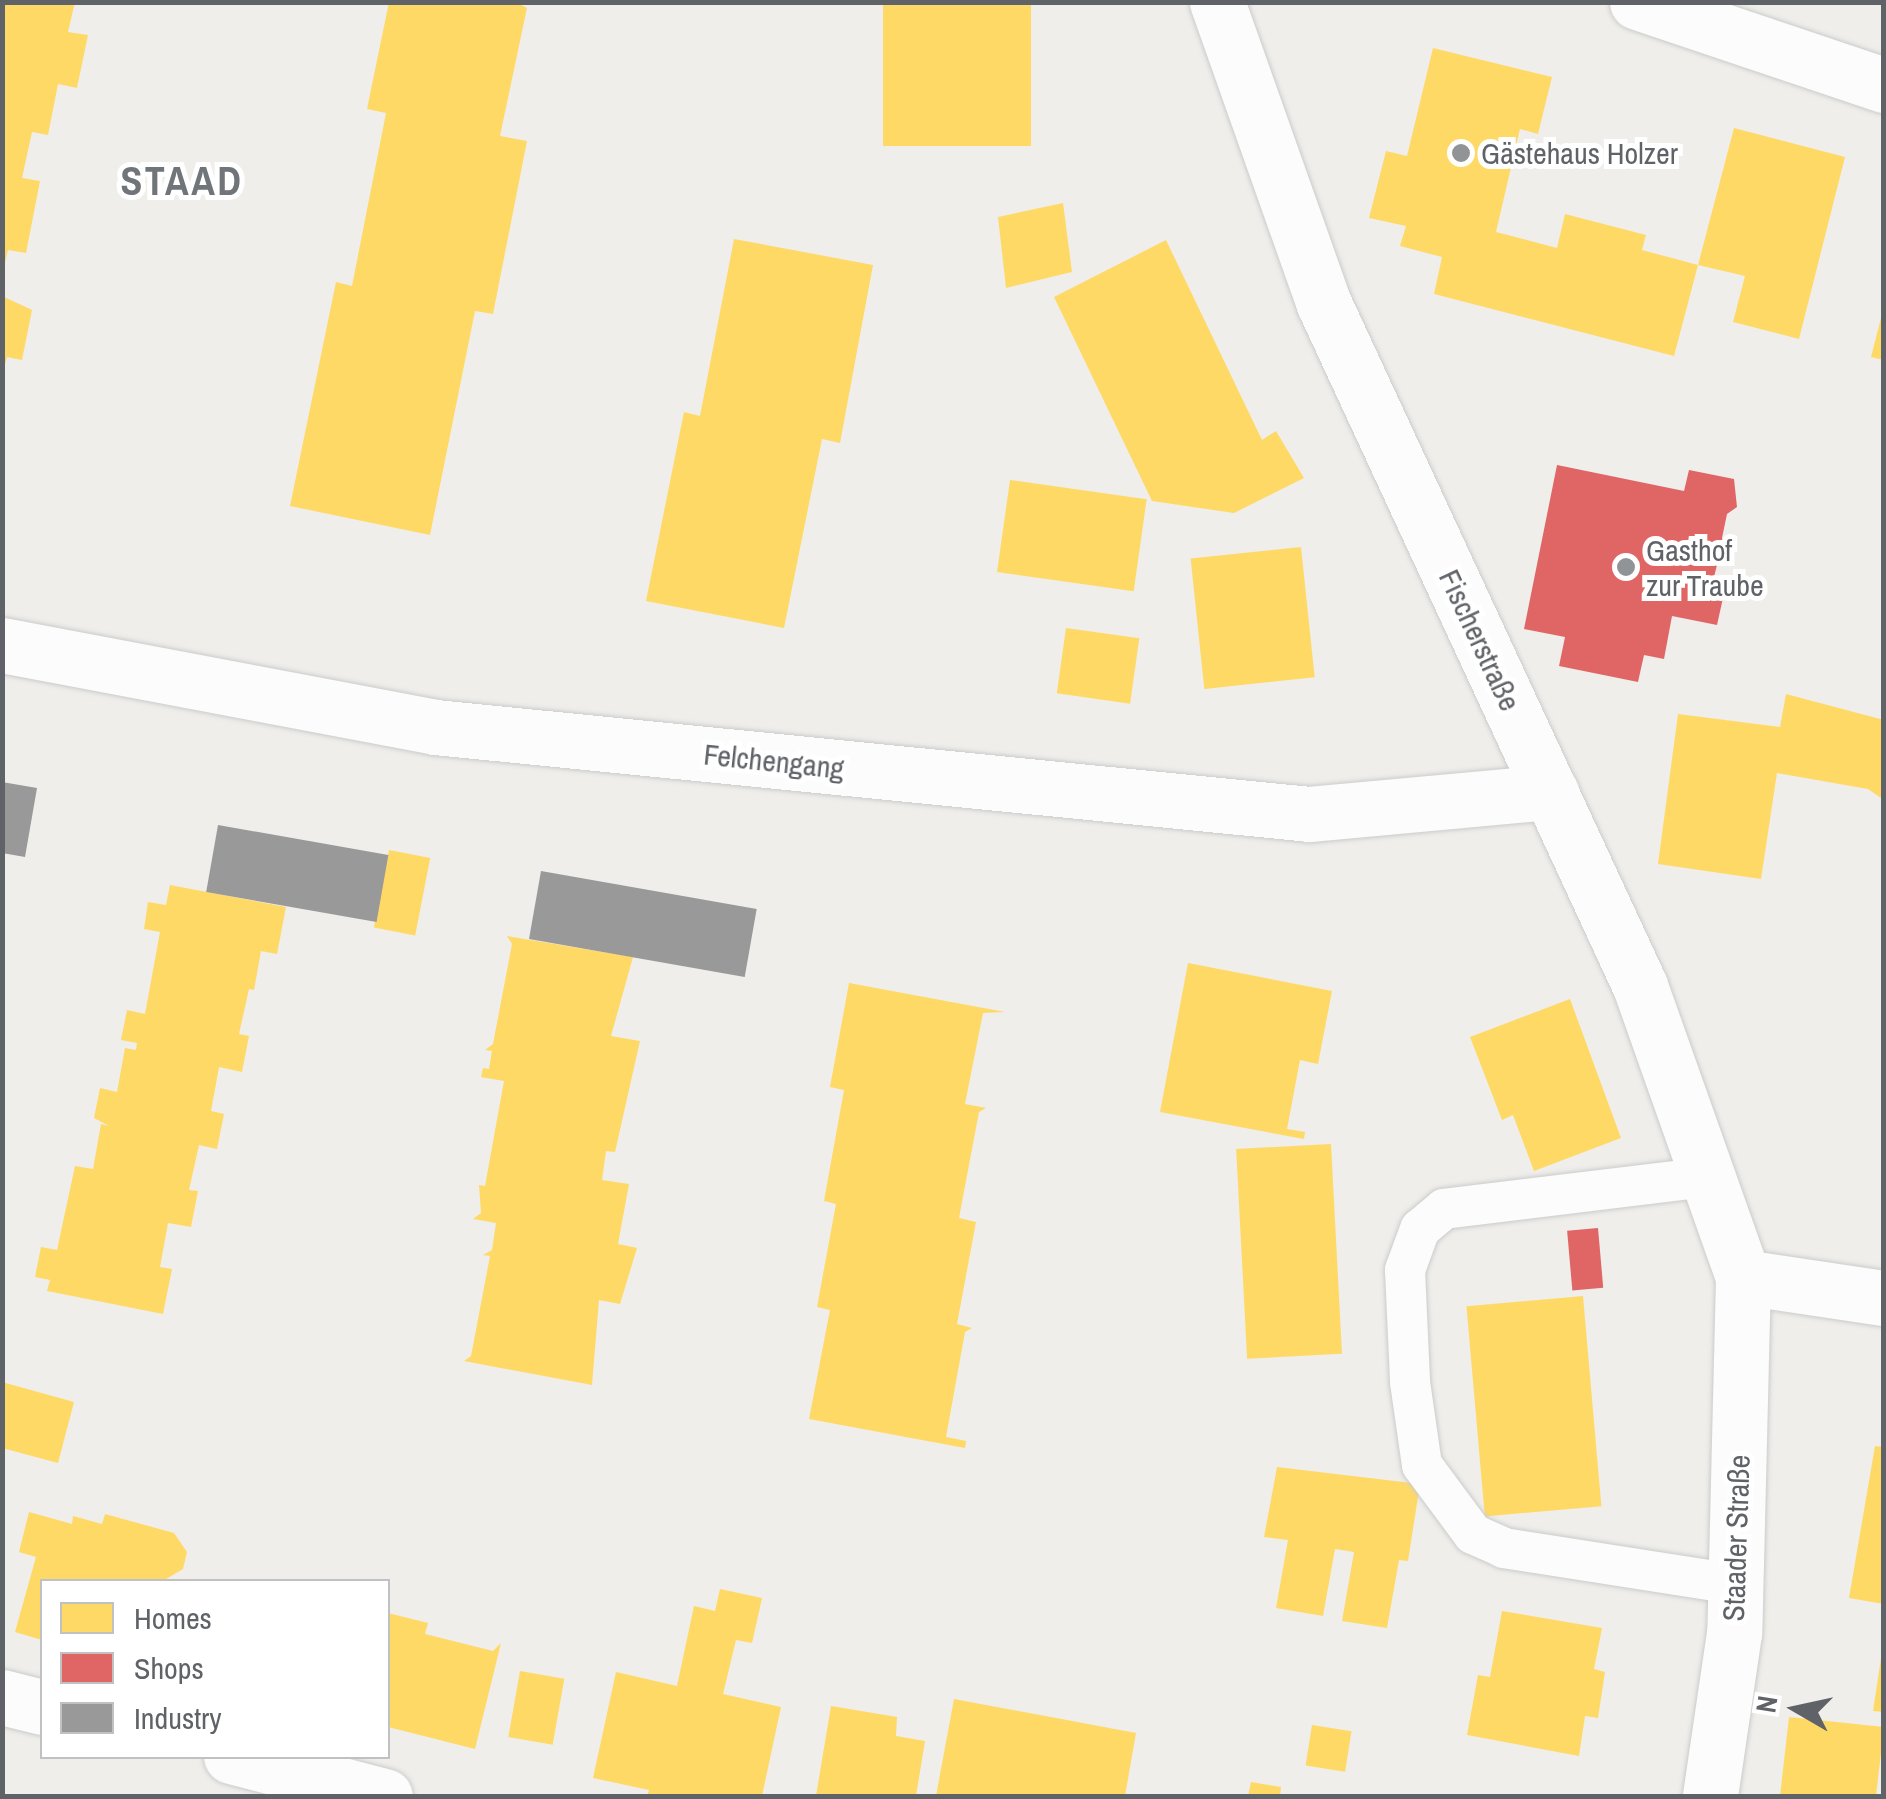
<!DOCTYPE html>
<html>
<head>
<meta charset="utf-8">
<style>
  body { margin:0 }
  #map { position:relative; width:1886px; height:1799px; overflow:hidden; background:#efeeea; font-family:"Archivo Narrow",sans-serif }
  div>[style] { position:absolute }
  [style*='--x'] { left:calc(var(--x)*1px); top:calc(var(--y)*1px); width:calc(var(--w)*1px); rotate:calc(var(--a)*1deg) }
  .homes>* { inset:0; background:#ffd966; transform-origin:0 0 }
  .shops>* { inset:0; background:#e06666; transform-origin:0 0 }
  .industry>* { inset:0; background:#999; transform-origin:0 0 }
  .roads { filter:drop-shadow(0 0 2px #cbcccc) drop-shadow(0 0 2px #cbcccc) }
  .lane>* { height:40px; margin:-20px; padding:0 20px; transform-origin:20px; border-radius:20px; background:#fdfcfc }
  .street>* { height:55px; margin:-27.5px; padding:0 27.5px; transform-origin:27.5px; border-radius:27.5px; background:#fdfcfc }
  .dots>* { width:28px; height:28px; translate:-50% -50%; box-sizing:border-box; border:5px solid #fff; border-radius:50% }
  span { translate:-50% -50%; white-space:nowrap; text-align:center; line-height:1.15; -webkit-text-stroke:10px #fff; paint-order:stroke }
  .poi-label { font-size:30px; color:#5f6368 }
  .left { translate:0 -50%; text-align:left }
  .street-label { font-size:30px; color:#5f6368 }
  .district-label { font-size:40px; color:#70757a; font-weight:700; letter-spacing:2.5px }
  .frame { position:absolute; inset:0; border:5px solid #5f6368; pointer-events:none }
  .legend { position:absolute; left:40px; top:1579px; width:350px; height:180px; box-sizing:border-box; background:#fff; border:2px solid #bfc1c3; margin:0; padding:12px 18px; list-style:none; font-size:30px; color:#5f6368 }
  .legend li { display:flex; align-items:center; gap:20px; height:50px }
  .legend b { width:50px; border:2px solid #bfc1c3 }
  .north { position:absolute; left:1746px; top:1659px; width:100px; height:100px; -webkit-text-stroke:8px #fff; paint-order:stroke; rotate:279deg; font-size:28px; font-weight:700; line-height:40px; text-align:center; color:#5f6368 }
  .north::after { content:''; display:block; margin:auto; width:35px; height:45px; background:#5f6368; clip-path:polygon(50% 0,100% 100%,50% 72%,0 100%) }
</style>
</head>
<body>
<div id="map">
  <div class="homes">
    <div style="clip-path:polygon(2px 2px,75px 2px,68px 32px,88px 35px,77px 88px,58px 84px,48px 135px,32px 132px,22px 178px,40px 181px,26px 253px,8px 250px,4px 267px)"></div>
    <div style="clip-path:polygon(389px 2px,516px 2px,527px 8px,500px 136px,527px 141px,493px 314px,475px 311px,430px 535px,290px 506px,336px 282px,352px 286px,386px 113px,367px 109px)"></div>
    <div style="left:883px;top:2px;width:148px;height:144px"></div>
    <div style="clip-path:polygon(1433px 48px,1552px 77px,1538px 134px,1520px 129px,1496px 232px,1557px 248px,1565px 214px,1646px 235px,1642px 250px,1698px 265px,1674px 356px,1434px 294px,1442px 257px,1400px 246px,1406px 226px,1369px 218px,1386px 151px,1407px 156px)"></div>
    <div style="clip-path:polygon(1734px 128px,1845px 157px,1799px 339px,1733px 322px,1745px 276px,1698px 265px)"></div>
    <div style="clip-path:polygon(1063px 203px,1072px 272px,1006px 288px,998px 217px)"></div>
    <div style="clip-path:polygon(734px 239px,873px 265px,840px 443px,822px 439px,784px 628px,646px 601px,684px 412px,700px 416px)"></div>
    <div style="clip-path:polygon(1166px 240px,1262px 440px,1276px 431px,1304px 478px,1234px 513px,1152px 501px,1054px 297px)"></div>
    <div style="clip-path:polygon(2px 296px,32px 310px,22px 360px,7px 357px,4px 368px)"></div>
    <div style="clip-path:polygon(1882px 314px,1884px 314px,1884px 360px,1871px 357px)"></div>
    <div style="left:1010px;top:480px;width:138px;height:93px;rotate:8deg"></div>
    <div style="left:1301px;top:547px;width:131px;height:111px;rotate:84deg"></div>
    <div style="left:1066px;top:628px;width:74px;height:66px;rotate:8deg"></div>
    <div style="clip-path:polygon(1786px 694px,1884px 720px,1884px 800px,1868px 789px,1777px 773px,1761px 879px,1658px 864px,1678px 714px,1780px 727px)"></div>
    <div style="left:389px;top:850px;width:42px;height:79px;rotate:11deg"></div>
    <div style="clip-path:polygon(170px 885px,286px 907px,277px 954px,261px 951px,254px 990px,249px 989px,239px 1034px,249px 1036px,242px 1072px,219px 1067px,211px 1111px,224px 1114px,217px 1149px,199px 1145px,189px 1190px,198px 1191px,191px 1227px,168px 1223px,160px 1267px,172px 1269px,163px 1314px,47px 1291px,50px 1280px,35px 1277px,41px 1247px,57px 1250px,75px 1166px,93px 1169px,101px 1124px,109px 1126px,94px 1118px,100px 1088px,117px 1092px,125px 1048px,136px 1050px,137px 1043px,121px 1040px,127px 1010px,145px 1014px,160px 932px,144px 929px,148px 902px,166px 905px)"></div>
    <div style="clip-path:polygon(507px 936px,633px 957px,611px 1036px,640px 1041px,615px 1152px,606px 1151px,602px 1180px,629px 1184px,618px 1244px,637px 1248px,620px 1304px,599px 1300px,592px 1385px,464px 1361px,471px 1356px,490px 1256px,483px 1255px,492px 1250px,496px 1223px,473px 1219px,481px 1213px,479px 1185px,485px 1186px,504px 1081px,481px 1077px,483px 1068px,489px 1069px,492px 1051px,485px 1050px,493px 1044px,512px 944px)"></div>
    <div style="clip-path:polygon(1188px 963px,1332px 991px,1318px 1064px,1300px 1060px,1287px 1129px,1305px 1132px,1304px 1139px,1160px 1112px)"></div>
    <div style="clip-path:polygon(849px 983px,1005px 1012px,983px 1013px,965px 1104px,986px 1108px,979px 1112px,959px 1218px,976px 1222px,957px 1324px,972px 1328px,965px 1332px,946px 1437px,966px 1441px,965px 1448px,809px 1419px,830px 1310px,817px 1307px,836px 1204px,824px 1201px,844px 1090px,830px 1087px)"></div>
    <div style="clip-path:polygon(1570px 999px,1621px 1138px,1534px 1171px,1513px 1115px,1502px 1120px,1470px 1037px)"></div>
    <div style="left:1331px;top:1144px;width:210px;height:95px;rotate:87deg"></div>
    <div style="left:1583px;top:1296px;width:211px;height:117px;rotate:85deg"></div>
    <div style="clip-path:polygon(2px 1382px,74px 1402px,58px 1463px,2px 1448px)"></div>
    <div style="clip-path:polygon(1875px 1446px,1884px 1447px,1884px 1604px,1849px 1598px)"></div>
    <div style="clip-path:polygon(1277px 1467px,1420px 1484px,1408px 1561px,1399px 1560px,1387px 1628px,1342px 1621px,1354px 1552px,1335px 1549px,1323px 1616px,1276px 1608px,1288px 1540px,1264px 1537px)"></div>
    <div style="clip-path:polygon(29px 1512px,72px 1524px,73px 1516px,102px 1524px,105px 1514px,174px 1533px,187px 1552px,183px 1569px,161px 1582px,42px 1582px,42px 1640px,15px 1632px,36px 1557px,19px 1552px)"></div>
    <div style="clip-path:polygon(720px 1589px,762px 1598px,752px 1643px,736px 1640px,723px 1694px,781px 1707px,762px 1796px,647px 1796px,649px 1790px,593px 1778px,616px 1672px,677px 1686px,694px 1606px,715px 1611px)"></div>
    <div style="clip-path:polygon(1502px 1611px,1602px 1628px,1594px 1669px,1605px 1672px,1598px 1718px,1585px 1716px,1579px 1756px,1467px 1735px,1478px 1675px,1490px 1677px)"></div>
    <div style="clip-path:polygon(388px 1613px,428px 1623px,425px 1634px,493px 1651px,501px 1643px,475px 1749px,388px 1727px)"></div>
    <div style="clip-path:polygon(1881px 1658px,1884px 1658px,1884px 1712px,1873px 1711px)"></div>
    <div style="left:520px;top:1671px;width:45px;height:67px;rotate:10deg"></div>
    <div style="clip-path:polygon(954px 1699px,1136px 1733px,1125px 1796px,936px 1796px)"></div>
    <div style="clip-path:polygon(831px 1706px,897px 1717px,896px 1736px,925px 1741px,916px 1796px,816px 1796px)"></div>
    <div style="clip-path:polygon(1789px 1717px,1884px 1727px,1876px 1796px,1780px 1796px)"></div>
    <div style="left:1312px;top:1725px;width:40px;height:41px;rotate:9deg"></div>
    <div style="clip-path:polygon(1251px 1782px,1281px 1787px,1280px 1796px,1248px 1796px)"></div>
  </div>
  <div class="shops">
    <div style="clip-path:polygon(1557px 465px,1684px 491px,1689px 470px,1734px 479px,1737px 507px,1727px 514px,1722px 538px,1727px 551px,1719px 557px,1714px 577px,1727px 580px,1717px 625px,1672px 616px,1664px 659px,1644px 655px,1638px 682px,1559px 666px,1565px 637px,1524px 629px)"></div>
    <div style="left:1598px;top:1228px;width:60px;height:31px;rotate:85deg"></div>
  </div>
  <div class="industry">
    <div style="clip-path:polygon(2px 782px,37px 788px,25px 857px,2px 853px)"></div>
    <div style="left:218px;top:825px;width:173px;height:68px;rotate:10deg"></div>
    <div style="left:541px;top:871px;width:219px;height:69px;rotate:10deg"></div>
  </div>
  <div class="roads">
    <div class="lane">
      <div style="--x:1707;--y:1177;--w:265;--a:173.1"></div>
      <div style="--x:1444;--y:1209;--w:31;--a:140"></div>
      <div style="--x:1420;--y:1229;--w:44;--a:110.1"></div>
      <div style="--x:1405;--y:1270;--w:112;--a:87.4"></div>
      <div style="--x:1410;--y:1382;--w:84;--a:81.8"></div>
      <div style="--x:1422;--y:1465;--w:86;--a:53.5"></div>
      <div style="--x:1473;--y:1534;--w:34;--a:24"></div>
      <div style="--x:1504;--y:1548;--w:234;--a:8.9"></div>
    </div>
    <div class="street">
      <div style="--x:1217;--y:2;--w:320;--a:70.5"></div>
      <div style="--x:1324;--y:304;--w:752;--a:65.14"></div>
      <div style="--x:1640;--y:986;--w:309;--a:70.5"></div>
      <div style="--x:1743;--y:1277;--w:356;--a:91.4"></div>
      <div style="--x:1734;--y:1633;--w:165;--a:98.4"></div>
      <div style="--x:1637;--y:2;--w:261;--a:18.6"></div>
      <div style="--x:2;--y:645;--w:441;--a:10.7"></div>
      <div style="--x:435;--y:727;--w:878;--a:5.68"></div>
      <div style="--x:1309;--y:814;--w:243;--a:-5.2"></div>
      <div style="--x:1743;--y:1277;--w:143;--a:8.5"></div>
      <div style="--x:2;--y:1697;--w:41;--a:14"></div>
      <div style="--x:231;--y:1756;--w:159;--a:14.6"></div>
    </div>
  </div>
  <div class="dots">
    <div style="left:1461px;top:153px;background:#919496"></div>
    <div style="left:1626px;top:567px;background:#919496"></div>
  </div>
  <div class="poi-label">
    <span class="left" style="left:1481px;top:153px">Gästehaus Holzer</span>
    <span class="left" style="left:1646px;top:567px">Gasthof<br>zur Traube</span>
  </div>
  <div class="street-label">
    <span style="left:1480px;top:640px;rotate:65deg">Fischerstraße</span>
    <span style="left:774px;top:761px;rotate:6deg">Felchengang</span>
    <span style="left:1736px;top:1538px;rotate:-88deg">Staader Straße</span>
  </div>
  <div class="district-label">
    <span style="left:182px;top:181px">STAAD</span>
  </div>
  <div class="frame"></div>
  <ul class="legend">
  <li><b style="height:28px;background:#ffd966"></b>Homes</li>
  <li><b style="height:28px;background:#e06666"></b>Shops</li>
  <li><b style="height:28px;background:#999"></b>Industry</li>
  </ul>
  <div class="north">N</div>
</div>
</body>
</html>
